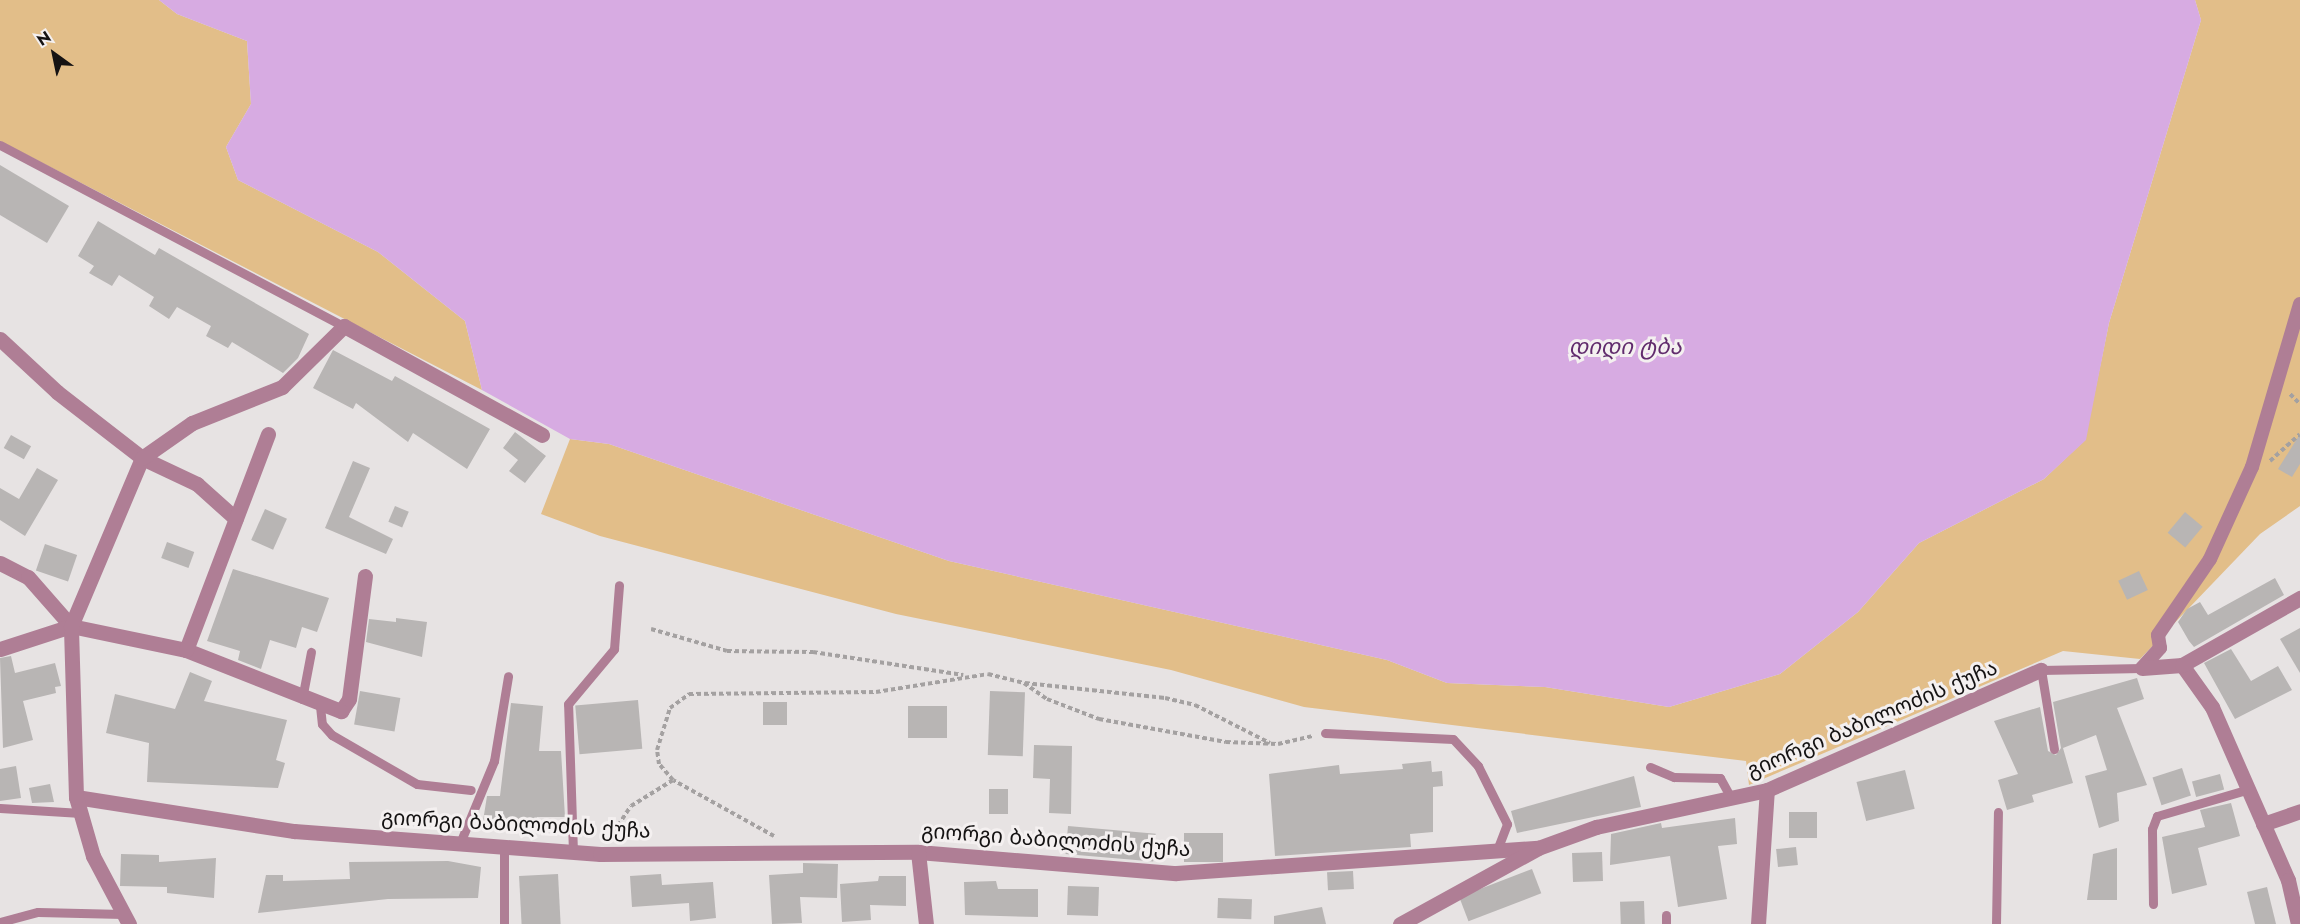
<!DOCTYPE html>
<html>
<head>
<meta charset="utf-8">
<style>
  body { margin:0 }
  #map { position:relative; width:2300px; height:924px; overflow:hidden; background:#e7e3e3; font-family:Jost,"Noto Sans Georgian",sans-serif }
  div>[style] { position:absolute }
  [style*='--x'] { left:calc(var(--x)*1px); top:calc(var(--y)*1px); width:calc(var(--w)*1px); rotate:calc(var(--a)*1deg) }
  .green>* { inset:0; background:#e2be89 }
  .water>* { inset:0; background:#d7abe2 }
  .building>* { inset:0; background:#b8b5b4; transform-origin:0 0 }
  .path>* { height:4px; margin-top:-2px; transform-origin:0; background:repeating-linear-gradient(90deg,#a4a1a1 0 4.5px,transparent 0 7.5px) }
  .service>* { height:9px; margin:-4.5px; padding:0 4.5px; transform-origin:4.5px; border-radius:4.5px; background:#af7e95 }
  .pedestrian>* { height:14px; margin:-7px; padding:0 7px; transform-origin:7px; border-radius:7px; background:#af7e95 }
  .minor>* { height:15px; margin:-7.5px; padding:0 7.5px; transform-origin:7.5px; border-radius:7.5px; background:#af7e95 }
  span { translate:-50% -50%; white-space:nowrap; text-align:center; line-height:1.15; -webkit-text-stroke:6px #f4f0f0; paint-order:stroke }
  .street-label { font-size:21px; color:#151313 }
  .water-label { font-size:22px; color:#612b6d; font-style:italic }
  .north { position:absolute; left:24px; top:24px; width:60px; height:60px; -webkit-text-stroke:4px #f4f0f0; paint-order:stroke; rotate:327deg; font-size:16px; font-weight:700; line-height:24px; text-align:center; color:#151313 }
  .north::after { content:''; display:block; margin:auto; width:21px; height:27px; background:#151313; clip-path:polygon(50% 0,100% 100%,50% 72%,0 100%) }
</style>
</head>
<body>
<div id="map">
  <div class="green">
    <div style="clip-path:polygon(0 0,159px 0,177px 14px,247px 41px,251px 104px,226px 147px,238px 180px,378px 252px,465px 321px,482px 390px,0 141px)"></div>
    <div style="clip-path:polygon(2195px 0,2300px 0,2300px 506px,2260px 534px,2140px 659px,2063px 651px,1749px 785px,1746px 761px,1304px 707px,1171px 670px,896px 614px,600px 536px,541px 514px,570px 439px,609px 444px,949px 561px,1387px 660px,1447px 683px,1545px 687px,1669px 707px,1780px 674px,1858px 612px,1919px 543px,2044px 479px,2085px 440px,2109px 323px,2201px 20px)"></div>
  </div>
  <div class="water">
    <div style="clip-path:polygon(159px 0,2195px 0,2201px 20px,2109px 323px,2086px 440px,2044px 479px,1919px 543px,1858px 612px,1780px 674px,1669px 707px,1545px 687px,1447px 683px,1387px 660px,949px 561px,609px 444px,570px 439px,482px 390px,465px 321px,378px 252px,238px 180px,226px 147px,251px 104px,247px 41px,177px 14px)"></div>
  </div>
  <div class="building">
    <div style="clip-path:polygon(0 165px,69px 206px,47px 243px,0 215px)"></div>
    <div style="clip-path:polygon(98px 221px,155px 255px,159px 248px,309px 334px,298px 358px,283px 373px,232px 342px,228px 348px,206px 336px,211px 326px,177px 307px,169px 319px,149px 306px,154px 297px,119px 275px,112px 286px,89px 273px,94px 266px,78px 256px)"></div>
    <div style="clip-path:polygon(333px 350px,392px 381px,395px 376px,490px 429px,467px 469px,413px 433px,408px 442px,356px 403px,353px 409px,313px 388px)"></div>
    <div style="clip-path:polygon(515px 432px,546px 456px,525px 483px,509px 471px,518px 460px,503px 448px)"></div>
    <div style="clip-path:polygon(2300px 434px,2300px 464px,2292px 477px,2278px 469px)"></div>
    <div style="left:11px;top:435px;width:23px;height:15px;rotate:29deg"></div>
    <div style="clip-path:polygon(353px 461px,370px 468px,349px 517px,393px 539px,386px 554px,325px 528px)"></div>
    <div style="clip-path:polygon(37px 468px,58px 480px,25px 536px,0 520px,0 488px,19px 499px)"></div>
    <div style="left:395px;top:506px;width:15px;height:17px;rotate:23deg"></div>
    <div style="left:265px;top:509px;width:24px;height:34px;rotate:24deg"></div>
    <div style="left:2185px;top:512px;width:23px;height:27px;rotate:40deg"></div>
    <div style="left:167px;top:542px;width:29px;height:17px;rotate:20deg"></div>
    <div style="left:45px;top:544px;width:34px;height:28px;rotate:19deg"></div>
    <div style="clip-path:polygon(233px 569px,329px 598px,317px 632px,302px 627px,296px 648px,270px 640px,261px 669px,238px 660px,240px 651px,207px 641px)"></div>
    <div style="left:2139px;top:571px;width:21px;height:23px;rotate:65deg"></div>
    <div style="clip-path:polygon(2275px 578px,2284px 595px,2194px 647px,2189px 641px,2178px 622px,2187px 609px,2200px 602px,2208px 615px)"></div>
    <div style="clip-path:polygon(396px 618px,427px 622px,422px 657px,366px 642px,369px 619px,396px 622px)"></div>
    <div style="clip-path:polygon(2300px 628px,2300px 673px,2280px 639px)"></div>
    <div style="clip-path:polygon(2231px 649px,2251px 681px,2278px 666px,2292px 690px,2235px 719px,2204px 663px)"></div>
    <div style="clip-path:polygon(11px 656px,15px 673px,55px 663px,61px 686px,55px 687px,56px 693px,23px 701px,33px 740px,3px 748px,0 658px)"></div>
    <div style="clip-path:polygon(190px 672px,212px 681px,204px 701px,287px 720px,276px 760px,285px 763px,278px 788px,147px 782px,149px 743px,106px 733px,115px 694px,175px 709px)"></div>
    <div style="clip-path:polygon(2137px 678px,2144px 699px,2117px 708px,2147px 785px,2117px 793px,2119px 821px,2099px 828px,2085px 776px,2107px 770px,2096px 735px,2063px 748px,2073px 783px,2032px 795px,2034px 802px,2007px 810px,1998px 780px,2018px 774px,1994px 721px,2040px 707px,2048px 751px,2056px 755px,2061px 748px,2053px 702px)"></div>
    <div style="left:360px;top:691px;width:41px;height:34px;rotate:10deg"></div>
    <div style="left:990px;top:691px;width:35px;height:64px;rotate:2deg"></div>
    <div style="left:638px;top:700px;width:49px;height:63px;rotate:85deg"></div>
    <div style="left:763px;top:702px;width:24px;height:23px"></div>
    <div style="clip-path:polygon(511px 703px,543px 706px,539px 751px,561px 751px,565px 817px,537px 817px,537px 823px,483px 821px,487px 796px,500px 796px)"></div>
    <div style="left:947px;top:706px;width:32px;height:39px;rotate:90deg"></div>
    <div style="clip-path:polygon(1034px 745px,1072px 746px,1071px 814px,1049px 813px,1050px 779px,1033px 778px)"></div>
    <div style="clip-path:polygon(1431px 761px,1432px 772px,1442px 771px,1443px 786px,1433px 787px,1433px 832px,1410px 834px,1411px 847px,1275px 856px,1269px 774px,1339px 765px,1340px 774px,1403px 769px,1402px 764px)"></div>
    <div style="clip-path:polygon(16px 766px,21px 798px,0 801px,0 769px)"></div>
    <div style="left:2182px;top:768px;width:29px;height:31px;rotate:72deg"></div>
    <div style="left:1905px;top:770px;width:40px;height:50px;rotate:76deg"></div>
    <div style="left:2220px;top:774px;width:16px;height:29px;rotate:75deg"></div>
    <div style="clip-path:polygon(1634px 776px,1641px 807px,1517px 833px,1511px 811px)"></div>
    <div style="clip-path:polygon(50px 784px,54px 802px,32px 803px,29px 788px)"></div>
    <div style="left:989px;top:789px;width:19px;height:25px"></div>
    <div style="clip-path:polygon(2231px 803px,2240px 836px,2198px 848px,2207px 885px,2172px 894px,2162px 837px,2205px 827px,2200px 810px)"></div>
    <div style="left:1789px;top:812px;width:28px;height:26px"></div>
    <div style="clip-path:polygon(1735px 818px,1737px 844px,1718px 846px,1727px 899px,1678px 907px,1670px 856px,1610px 865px,1611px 834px,1661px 823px,1662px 828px)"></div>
    <div style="left:1068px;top:826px;width:88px;height:28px;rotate:5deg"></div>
    <div style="left:1184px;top:833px;width:39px;height:29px"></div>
    <div style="left:1796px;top:847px;width:18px;height:20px;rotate:84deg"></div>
    <div style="clip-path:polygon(2117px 848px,2117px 900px,2087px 900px,2093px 854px)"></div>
    <div style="left:1602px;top:852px;width:29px;height:30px;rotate:88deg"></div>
    <div style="clip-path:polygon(121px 854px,159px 855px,159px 862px,216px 858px,214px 898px,167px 893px,167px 887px,120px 886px)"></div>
    <div style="clip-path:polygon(448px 861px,481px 867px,478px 898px,388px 899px,258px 913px,266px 875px,283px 875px,283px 881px,350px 879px,349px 862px)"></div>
    <div style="clip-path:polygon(803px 863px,838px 864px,837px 898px,800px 897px,802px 923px,772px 924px,769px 875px,803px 873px)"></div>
    <div style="left:1532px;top:869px;width:26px;height:78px;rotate:69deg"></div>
    <div style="left:1353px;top:871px;width:18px;height:26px;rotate:87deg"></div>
    <div style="left:558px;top:874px;width:50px;height:39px;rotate:87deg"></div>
    <div style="clip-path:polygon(661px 874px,662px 885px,713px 882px,716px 918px,690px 921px,689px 903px,632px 907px,630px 876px)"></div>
    <div style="clip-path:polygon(879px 876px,906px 876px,906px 906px,870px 905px,871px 920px,842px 922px,840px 884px,878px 881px)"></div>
    <div style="clip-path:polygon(996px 881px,998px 889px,1038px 889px,1038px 917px,965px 915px,964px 882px)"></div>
    <div style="left:1068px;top:886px;width:31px;height:29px;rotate:2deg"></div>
    <div style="clip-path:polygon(2267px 887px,2276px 924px,2255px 924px,2247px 892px)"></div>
    <div style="left:1218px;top:898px;width:34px;height:20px;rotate:2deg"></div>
    <div style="left:1644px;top:901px;width:23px;height:24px;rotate:88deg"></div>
    <div style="clip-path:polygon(1322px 907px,1326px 924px,1274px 924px,1274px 916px)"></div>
  </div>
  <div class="path">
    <div style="--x:2290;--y:394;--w:14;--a:45"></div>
    <div style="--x:2270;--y:461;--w:40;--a:-42"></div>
    <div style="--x:651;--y:629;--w:79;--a:16.1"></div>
    <div style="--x:727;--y:651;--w:86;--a:0.7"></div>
    <div style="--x:813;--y:652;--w:152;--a:8.7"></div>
    <div style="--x:1025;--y:683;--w:141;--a:6.1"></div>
    <div style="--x:1165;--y:698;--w:31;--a:13"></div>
    <div style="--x:1195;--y:705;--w:84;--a:26.9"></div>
    <div style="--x:774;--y:836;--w:115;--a:-151"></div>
    <div style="--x:673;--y:780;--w:21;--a:-131"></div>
    <div style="--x:659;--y:764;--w:14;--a:-98"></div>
    <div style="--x:657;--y:750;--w:44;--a:-72.8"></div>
    <div style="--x:670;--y:708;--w:24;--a:-36"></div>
    <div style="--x:689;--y:694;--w:187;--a:-0.6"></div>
    <div style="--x:876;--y:692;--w:113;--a:-9.1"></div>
    <div style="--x:988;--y:674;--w:37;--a:14"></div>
    <div style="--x:1024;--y:683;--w:28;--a:35"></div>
    <div style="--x:1047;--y:699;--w:56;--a:21"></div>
    <div style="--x:1099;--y:719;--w:129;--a:10.3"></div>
    <div style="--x:1226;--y:742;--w:52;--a:2.2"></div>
    <div style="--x:1278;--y:744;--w:35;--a:-13"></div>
    <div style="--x:610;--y:838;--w:38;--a:-57"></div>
    <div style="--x:631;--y:806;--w:49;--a:-31.8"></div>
  </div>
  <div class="service">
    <div style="--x:0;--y:145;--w:389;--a:27.8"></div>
    <div style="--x:302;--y:699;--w:48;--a:-79.2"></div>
    <div style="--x:320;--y:706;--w:18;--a:84"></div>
    <div style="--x:322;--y:724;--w:15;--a:48"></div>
    <div style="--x:332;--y:735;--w:98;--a:30"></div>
    <div style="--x:417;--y:784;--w:54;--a:6.3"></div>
    <div style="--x:1325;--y:733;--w:128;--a:2.7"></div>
    <div style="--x:1453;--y:739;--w:37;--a:47"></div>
    <div style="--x:1478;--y:766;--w:65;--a:63.4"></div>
    <div style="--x:1507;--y:824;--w:25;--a:111"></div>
    <div style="--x:2054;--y:749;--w:80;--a:-99.3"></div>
    <div style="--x:2041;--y:670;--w:101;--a:-1.1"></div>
    <div style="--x:1650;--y:767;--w:26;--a:23"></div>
    <div style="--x:1674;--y:777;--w:46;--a:1.2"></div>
    <div style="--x:1720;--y:778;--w:23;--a:61"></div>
    <div style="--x:0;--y:808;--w:81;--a:3.5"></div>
    <div style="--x:460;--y:843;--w:89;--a:-67.5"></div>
    <div style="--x:494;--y:761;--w:86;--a:-80.6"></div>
    <div style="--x:504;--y:847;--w:77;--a:90"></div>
    <div style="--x:573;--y:852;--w:148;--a:-91.9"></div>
    <div style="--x:568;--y:704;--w:72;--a:-50.1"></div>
    <div style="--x:614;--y:649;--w:64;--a:-85.5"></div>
    <div style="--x:2153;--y:904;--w:75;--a:-90.8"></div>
    <div style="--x:2152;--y:829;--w:14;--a:-69"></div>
    <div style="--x:2157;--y:816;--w:93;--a:-16.3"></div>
    <div style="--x:0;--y:922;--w:39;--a:-15"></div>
    <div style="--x:38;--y:912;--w:85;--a:1.3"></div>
    <div style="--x:1666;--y:924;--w:9;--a:-90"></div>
    <div style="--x:1996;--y:924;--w:112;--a:-89"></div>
  </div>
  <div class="pedestrian">
    <div style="--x:2142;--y:668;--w:27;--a:-48"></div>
    <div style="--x:2160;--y:648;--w:13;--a:-99"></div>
    <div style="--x:2158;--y:635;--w:92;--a:-55.6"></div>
    <div style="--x:2210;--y:559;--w:101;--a:-65.5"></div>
    <div style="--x:2252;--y:467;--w:170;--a:-73.6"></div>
  </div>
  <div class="minor">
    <div style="--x:0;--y:339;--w:78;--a:42.9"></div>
    <div style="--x:57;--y:392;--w:108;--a:37.8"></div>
    <div style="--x:142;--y:458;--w:61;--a:25.3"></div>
    <div style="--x:197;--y:484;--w:52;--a:41.9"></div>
    <div style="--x:0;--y:563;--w:31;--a:27"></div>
    <div style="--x:28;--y:577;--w:65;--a:48.7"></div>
    <div style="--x:0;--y:649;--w:75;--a:-17.9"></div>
    <div style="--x:71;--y:626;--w:117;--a:11.8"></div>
    <div style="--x:186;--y:650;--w:167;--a:21.5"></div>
    <div style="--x:341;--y:711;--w:14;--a:-56"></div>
    <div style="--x:349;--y:699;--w:124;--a:-82.6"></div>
    <div style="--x:186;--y:650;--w:231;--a:-69.2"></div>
    <div style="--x:2182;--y:665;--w:52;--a:54.5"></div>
    <div style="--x:2212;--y:707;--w:189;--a:66.3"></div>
    <div style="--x:2288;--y:880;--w:45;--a:77.2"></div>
    <div style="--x:2142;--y:668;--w:40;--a:-4.3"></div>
    <div style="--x:2182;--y:665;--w:136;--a:-29.6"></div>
    <div style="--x:76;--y:797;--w:221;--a:8.9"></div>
    <div style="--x:294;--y:831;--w:307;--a:4.3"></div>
    <div style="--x:600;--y:854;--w:318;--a:-0.4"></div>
    <div style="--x:918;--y:852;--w:259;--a:4.7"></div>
    <div style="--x:1176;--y:873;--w:363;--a:-4"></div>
    <div style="--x:1538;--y:848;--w:62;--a:-19.9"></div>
    <div style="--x:1596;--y:827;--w:175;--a:-12.2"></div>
    <div style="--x:1767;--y:790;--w:299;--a:-23.7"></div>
    <div style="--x:2263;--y:824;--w:39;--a:-19"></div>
    <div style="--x:918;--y:852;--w:72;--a:83.7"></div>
    <div style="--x:129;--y:924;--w:77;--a:-117.9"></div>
    <div style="--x:93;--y:856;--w:61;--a:-106.1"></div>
    <div style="--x:76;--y:797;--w:171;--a:-91.7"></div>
    <div style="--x:71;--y:626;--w:182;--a:-67.1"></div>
    <div style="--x:142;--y:458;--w:61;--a:-35"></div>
    <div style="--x:192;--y:423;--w:97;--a:-21.8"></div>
    <div style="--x:282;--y:387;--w:87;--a:-44.5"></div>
    <div style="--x:344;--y:326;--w:226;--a:28.8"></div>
    <div style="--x:1400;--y:924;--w:158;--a:-28.8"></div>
    <div style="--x:1758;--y:924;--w:134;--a:-86.2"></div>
  </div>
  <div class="street-label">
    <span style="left:1872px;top:719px;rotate:-23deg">გიორგი ბაბილოძის ქუჩა</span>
    <span style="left:516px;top:824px;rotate:3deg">გიორგი ბაბილოძის ქუჩა</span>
    <span style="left:1056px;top:840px;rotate:4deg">გიორგი ბაბილოძის ქუჩა</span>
  </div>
  <div class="water-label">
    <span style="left:1625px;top:347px">დიდი ტბა</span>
  </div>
  <div class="north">N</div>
</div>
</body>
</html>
